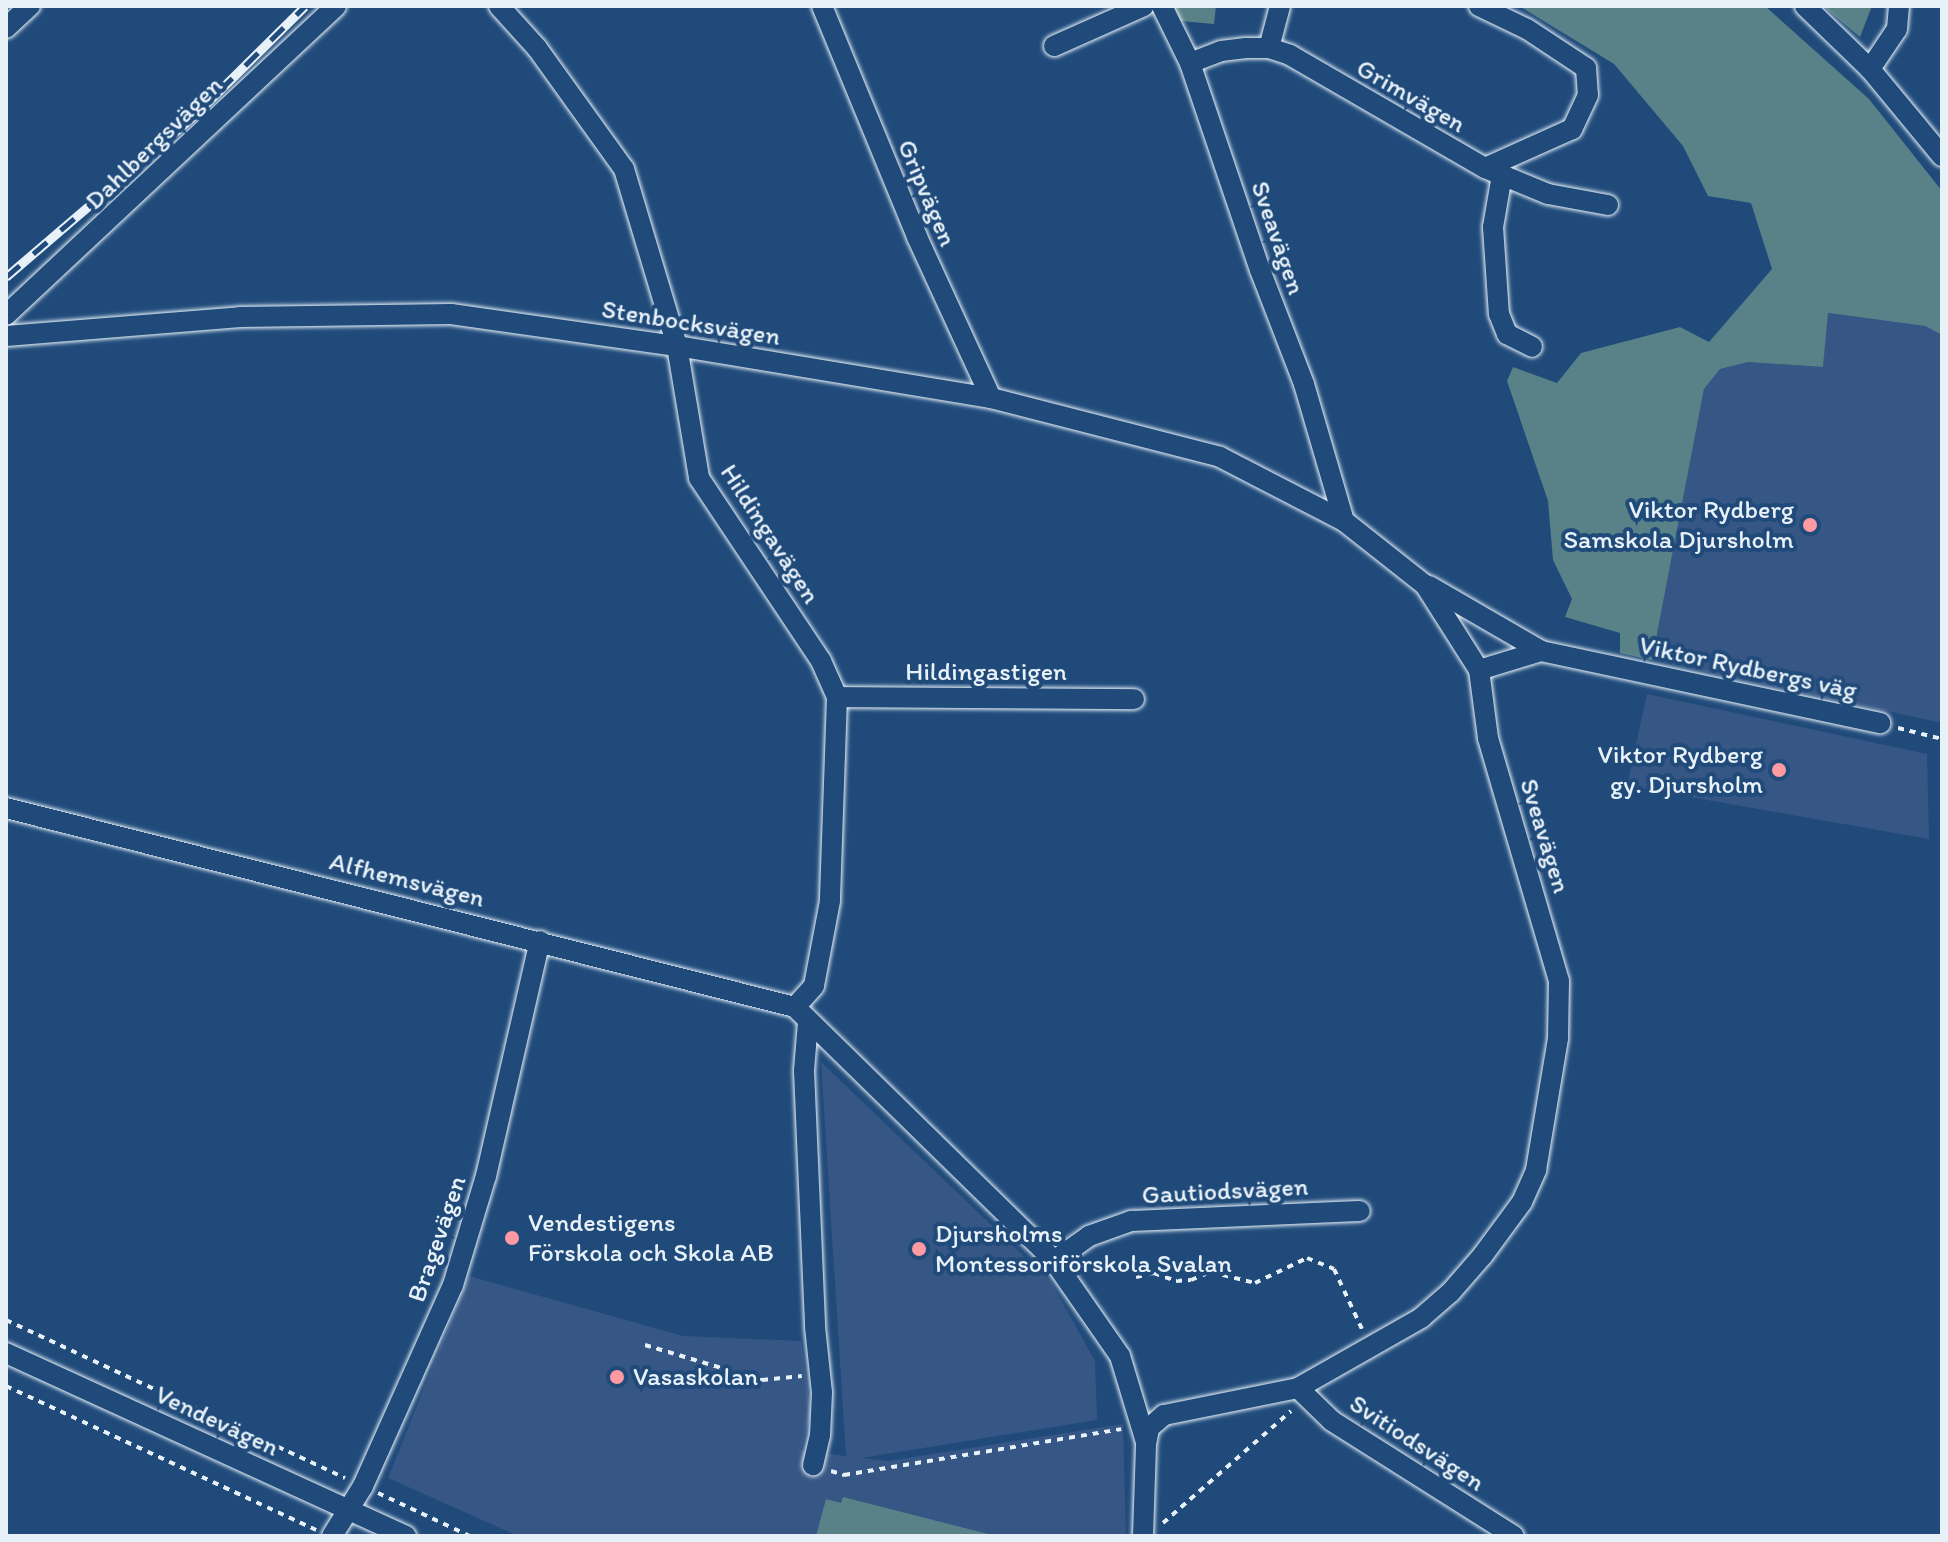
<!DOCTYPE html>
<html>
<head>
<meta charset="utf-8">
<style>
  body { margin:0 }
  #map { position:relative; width:1948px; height:1542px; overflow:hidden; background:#1f4a7a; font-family:Itim,sans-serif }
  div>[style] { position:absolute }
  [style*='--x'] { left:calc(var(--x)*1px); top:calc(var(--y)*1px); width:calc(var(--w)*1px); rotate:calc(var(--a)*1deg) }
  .built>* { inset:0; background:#365785 }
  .green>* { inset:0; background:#588188 }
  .path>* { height:4px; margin-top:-2px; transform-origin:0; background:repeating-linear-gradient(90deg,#e8f1f8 0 6px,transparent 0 12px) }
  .roads { filter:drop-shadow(0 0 2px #e8f1f8) drop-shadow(0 0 2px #e8f1f8) }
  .minor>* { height:20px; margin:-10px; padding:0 10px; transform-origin:10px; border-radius:10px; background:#1f4a7a }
  .rail>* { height:9px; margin-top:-4.5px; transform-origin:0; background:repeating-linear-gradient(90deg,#1f4a7a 0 18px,#e8f1f8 0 36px); box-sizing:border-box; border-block:2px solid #e8f1f8 }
  .dots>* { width:22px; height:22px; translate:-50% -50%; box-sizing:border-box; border:4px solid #1f4a7a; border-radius:50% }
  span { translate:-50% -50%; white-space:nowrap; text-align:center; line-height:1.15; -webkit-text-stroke:8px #1f4a7a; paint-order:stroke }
  .street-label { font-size:26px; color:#e8f1f8 }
  .poi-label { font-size:26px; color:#e8f1f8 }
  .right { translate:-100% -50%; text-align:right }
  .left { translate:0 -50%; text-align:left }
  .frame { position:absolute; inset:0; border:8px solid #e8f1f8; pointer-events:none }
</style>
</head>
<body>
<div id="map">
  <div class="built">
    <div style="clip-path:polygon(1827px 313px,1925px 326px,1942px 335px,1942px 723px,1652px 660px,1704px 389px,1720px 369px,1748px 362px,1823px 367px)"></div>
    <div style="clip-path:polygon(1647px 694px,1927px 754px,1929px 839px,1627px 786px)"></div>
    <div style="clip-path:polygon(821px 1062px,1051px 1282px,1095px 1361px,1097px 1420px,861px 1458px,888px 1461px,1123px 1424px,1126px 1536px,518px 1536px,388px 1478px,469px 1276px,683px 1336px,801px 1341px,811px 1414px,801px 1450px,846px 1456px)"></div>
  </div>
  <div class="green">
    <div style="clip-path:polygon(1174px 6px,1216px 6px,1214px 24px,1181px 21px)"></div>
    <div style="clip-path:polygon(1519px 6px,1765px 6px,1869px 99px,1942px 191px,1942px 335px,1925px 326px,1828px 313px,1823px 367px,1748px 362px,1720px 369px,1704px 389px,1652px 660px,1620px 653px,1620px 633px,1565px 617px,1572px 599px,1553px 560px,1548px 501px,1507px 381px,1513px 367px,1557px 383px,1581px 353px,1680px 327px,1709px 342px,1772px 269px,1751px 203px,1708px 196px,1683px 146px,1614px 64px)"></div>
    <div style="clip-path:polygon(1823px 6px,1872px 6px,1860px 37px)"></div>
    <div style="clip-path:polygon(843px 1497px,996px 1536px,816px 1536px,826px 1499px,841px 1503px)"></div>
  </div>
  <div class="path">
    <div style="--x:1898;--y:728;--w:45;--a:14"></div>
    <div style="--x:1136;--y:1277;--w:18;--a:-13"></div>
    <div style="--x:1154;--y:1273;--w:23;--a:20"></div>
    <div style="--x:1176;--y:1281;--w:15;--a:-4"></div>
    <div style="--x:1191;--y:1280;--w:22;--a:-22"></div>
    <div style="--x:1211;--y:1272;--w:45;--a:14"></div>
    <div style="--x:1255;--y:1283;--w:58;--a:-25.7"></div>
    <div style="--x:1307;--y:1258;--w:29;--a:22"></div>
    <div style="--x:1334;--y:1269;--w:66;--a:65"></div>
    <div style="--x:6;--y:1320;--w:374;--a:25"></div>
    <div style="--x:645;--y:1345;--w:122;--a:16.7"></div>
    <div style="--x:762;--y:1380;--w:40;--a:-5.7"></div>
    <div style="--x:6;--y:1386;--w:342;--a:24.9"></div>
    <div style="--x:831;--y:1471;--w:14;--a:17"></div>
    <div style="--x:844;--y:1475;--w:281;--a:-9.4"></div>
    <div style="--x:378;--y:1493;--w:102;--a:25.1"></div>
    <div style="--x:1163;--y:1523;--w:170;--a:-41.2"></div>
  </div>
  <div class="roads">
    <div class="minor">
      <div style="--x:499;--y:6;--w:57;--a:47.9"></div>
      <div style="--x:537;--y:48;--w:149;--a:54.3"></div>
      <div style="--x:624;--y:169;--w:185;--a:73.3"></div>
      <div style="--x:677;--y:346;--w:134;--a:80.5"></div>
      <div style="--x:699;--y:478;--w:220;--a:56.3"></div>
      <div style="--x:821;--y:661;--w:39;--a:66"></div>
      <div style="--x:837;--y:697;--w:204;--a:92"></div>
      <div style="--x:830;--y:901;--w:86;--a:100.7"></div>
      <div style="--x:814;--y:986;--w:28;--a:132"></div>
      <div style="--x:795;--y:1007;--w:363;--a:44.4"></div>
      <div style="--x:1054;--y:1261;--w:116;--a:55.2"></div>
      <div style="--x:1120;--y:1356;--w:90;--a:73.2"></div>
      <div style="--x:822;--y:6;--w:250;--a:67.6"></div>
      <div style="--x:917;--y:237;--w:177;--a:65.3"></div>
      <div style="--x:1479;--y:6;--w:53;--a:25.6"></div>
      <div style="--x:1527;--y:29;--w:71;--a:33.5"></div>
      <div style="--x:1586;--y:68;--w:27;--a:86"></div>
      <div style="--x:1588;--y:95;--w:38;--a:115"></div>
      <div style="--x:1572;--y:129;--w:95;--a:155.9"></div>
      <div style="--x:1805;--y:6;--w:91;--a:44.1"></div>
      <div style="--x:1870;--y:69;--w:113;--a:50.4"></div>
      <div style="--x:6;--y:28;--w:33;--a:-43"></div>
      <div style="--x:1054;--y:46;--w:98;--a:-24"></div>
      <div style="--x:1269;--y:48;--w:43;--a:-75.3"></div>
      <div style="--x:1190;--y:63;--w:33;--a:-21"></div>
      <div style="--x:1221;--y:51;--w:25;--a:-7"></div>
      <div style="--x:1246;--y:48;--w:23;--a:0"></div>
      <div style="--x:1269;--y:48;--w:22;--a:18"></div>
      <div style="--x:1290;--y:55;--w:225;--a:30.1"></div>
      <div style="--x:1485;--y:168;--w:68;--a:22.4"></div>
      <div style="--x:1548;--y:194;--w:61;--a:10.4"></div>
      <div style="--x:1870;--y:69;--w:48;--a:-56"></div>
      <div style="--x:1897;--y:29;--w:23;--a:-85"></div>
      <div style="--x:1502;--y:175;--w:53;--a:99.8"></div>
      <div style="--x:1493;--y:227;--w:87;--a:86.1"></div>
      <div style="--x:1499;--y:314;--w:22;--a:68"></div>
      <div style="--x:1507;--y:334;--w:28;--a:27"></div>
      <div style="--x:6;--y:315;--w:452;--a:-43.1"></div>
      <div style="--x:6;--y:336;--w:235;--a:-4.6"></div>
      <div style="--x:240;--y:317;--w:211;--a:-0.8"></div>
      <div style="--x:451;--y:314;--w:228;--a:8.1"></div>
      <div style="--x:677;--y:346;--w:318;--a:9.4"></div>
      <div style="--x:991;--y:398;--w:236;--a:14.4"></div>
      <div style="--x:1220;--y:457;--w:140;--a:27.3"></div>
      <div style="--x:1429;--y:586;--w:129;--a:30.1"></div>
      <div style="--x:1541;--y:651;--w:347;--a:12"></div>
      <div style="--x:1479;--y:670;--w:65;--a:-17"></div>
      <div style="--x:837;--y:697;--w:297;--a:0.4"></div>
      <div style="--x:6;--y:808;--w:814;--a:14.16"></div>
      <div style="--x:808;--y:1022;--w:49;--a:94.7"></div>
      <div style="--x:804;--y:1071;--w:256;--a:87.5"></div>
      <div style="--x:815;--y:1327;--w:66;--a:83.9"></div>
      <div style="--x:822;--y:1393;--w:42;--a:92.7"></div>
      <div style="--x:820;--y:1435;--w:31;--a:103"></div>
      <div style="--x:1054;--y:1261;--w:43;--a:-35.5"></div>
      <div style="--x:1089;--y:1236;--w:45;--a:-19.7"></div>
      <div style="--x:1131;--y:1221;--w:229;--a:-2.5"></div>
      <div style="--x:6;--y:1353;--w:440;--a:24.6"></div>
      <div style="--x:1298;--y:1388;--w:47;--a:44.1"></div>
      <div style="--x:1332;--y:1421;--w:215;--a:32.3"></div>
      <div style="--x:332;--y:1536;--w:59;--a:-58.2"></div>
      <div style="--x:363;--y:1486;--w:220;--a:-65.9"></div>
      <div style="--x:453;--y:1285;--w:114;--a:-73.2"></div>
      <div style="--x:486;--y:1176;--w:241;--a:-77.1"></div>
      <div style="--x:1143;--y:1536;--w:92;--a:-88.1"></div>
      <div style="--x:1146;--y:1444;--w:16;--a:-79"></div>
      <div style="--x:1149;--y:1428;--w:20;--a:-41"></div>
      <div style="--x:1164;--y:1415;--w:137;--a:-11.4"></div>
      <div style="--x:1298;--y:1388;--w:142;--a:-29.6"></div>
      <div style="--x:1421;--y:1318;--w:38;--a:-41"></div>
      <div style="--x:1450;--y:1293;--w:50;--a:-49"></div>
      <div style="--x:1483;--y:1255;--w:66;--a:-53.7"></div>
      <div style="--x:1522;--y:1202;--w:35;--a:-66"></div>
      <div style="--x:1536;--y:1170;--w:134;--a:-80.5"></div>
      <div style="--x:1558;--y:1038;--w:57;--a:-89"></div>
      <div style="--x:1559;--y:981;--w:253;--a:-106.3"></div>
      <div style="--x:1488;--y:738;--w:69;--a:-97.5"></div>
      <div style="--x:1479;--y:670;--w:101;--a:-122.4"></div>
      <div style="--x:1425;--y:585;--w:103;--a:-141.7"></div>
      <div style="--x:1344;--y:521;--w:143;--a:-106.3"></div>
      <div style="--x:1304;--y:384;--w:122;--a:-111.1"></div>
      <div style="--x:1260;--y:270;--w:219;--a:-108.7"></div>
      <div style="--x:1190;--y:63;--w:64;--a:-116.2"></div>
    </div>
  </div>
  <div class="rail">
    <div style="--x:6;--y:277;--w:248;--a:-40.6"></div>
    <div style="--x:194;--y:116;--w:156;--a:-44.7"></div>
  </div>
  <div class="dots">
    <div style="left:1810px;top:525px;background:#ff9aa2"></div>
    <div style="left:1779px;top:770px;background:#ff9aa2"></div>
    <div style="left:512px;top:1238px;background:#ff9aa2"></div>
    <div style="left:919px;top:1249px;background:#ff9aa2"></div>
    <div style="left:617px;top:1377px;background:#ff9aa2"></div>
  </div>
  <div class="street-label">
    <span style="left:1411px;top:96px;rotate:30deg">Grimvägen</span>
    <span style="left:154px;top:143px;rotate:-44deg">Dahlbergsvägen</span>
    <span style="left:927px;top:193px;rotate:67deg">Gripvägen</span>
    <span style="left:1278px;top:238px;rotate:71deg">Sveavägen</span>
    <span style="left:691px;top:323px;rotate:9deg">Stenbocksvägen</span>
    <span style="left:770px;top:534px;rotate:57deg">Hildingavägen</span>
    <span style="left:1748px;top:668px;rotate:12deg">Viktor Rydbergs väg</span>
    <span style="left:986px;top:672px">Hildingastigen</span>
    <span style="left:1545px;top:836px;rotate:73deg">Sveavägen</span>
    <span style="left:407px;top:880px;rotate:14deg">Alfhemsvägen</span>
    <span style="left:1225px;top:1191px;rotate:-3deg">Gautiodsvägen</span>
    <span style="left:437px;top:1239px;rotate:-71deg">Bragevägen</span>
    <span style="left:217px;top:1421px;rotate:25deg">Vendevägen</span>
    <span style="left:1417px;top:1443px;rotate:33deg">Svitiodsvägen</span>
  </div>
  <div class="poi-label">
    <span class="right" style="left:1794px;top:525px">Viktor Rydberg<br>Samskola Djursholm</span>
    <span class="right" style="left:1763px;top:770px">Viktor Rydberg<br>gy. Djursholm</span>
    <span class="left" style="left:528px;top:1238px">Vendestigens<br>Förskola och Skola AB</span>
    <span class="left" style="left:935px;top:1249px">Djursholms<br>Montessoriförskola Svalan</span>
    <span class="left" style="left:633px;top:1377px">Vasaskolan</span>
  </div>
  <div class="frame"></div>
</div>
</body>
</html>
